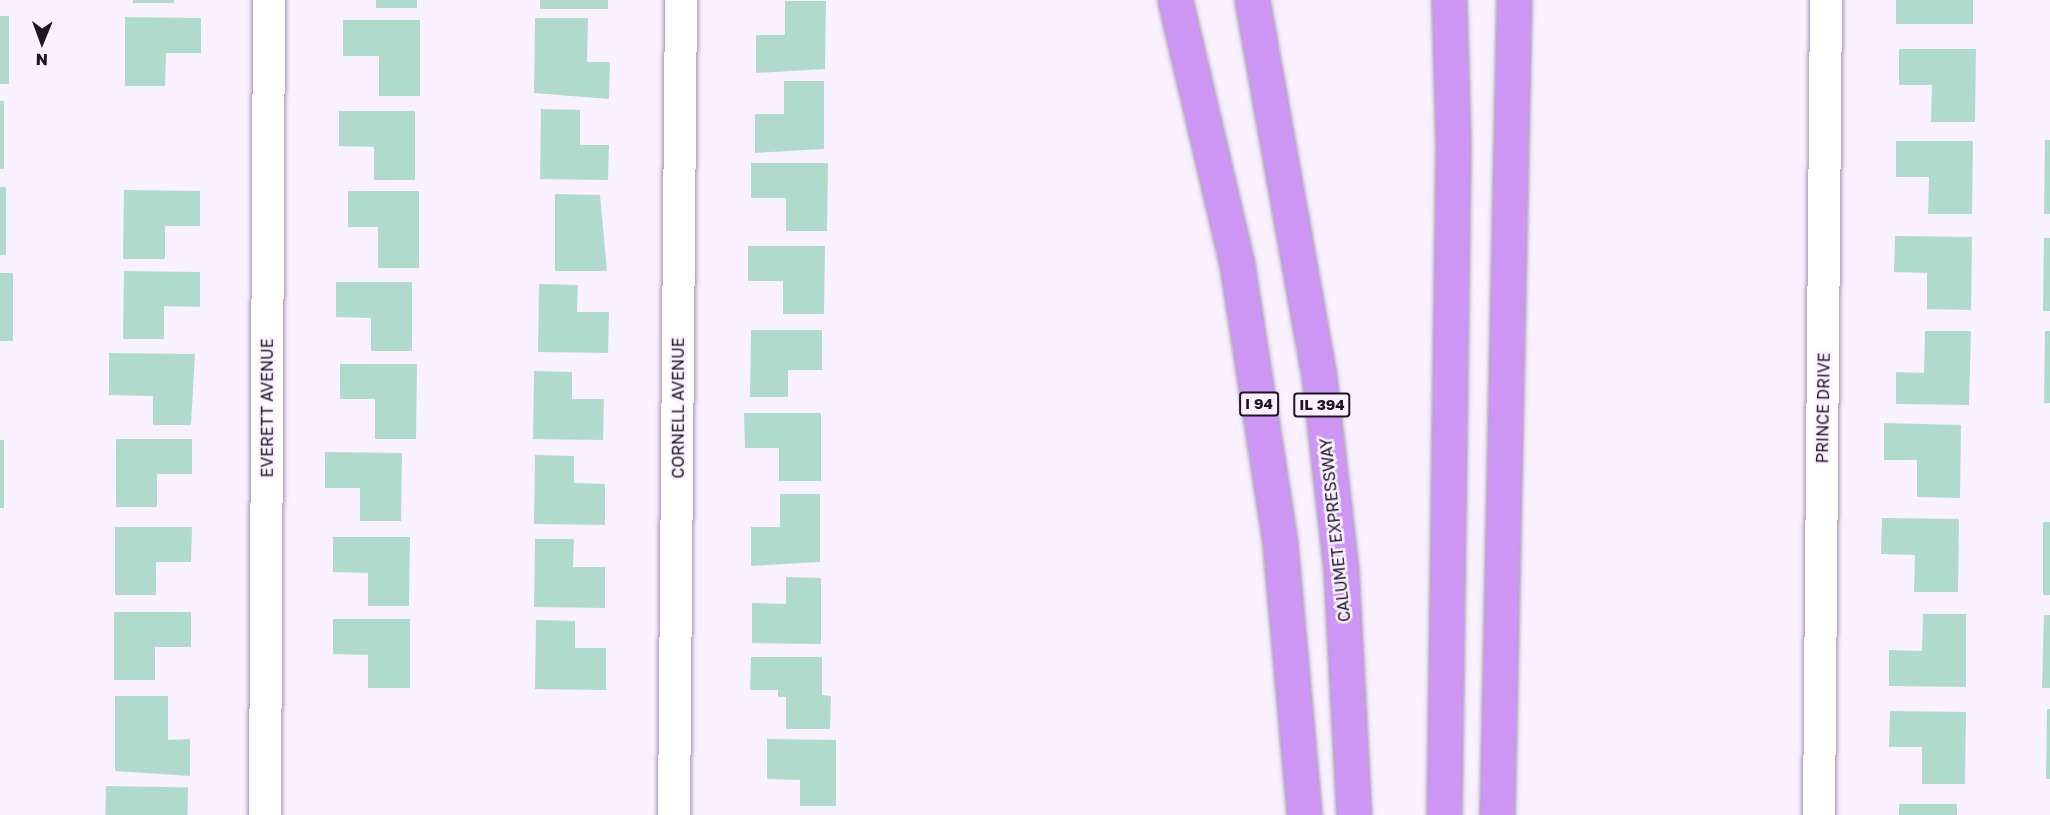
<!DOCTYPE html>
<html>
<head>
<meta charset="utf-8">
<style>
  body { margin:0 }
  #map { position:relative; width:2050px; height:815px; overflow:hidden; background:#f9f1ff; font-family:"Golos Text",sans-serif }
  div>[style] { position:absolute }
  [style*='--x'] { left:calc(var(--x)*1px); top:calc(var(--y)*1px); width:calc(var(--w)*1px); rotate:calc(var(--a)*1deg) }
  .building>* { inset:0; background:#b0dacc; transform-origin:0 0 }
  .roads { filter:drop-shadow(0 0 2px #a492b1) drop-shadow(0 0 2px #a492b1) }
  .street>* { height:32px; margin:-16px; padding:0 16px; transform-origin:16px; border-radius:16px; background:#fff }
  .highway>* { height:33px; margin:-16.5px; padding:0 16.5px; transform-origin:16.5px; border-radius:16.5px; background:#cd95f4 }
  span { translate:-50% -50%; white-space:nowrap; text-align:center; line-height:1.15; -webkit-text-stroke:5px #f9f1ff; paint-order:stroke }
  .shield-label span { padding:2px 4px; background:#f9f1ff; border:2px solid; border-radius:4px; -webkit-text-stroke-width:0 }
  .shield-label { font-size:15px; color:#1d1622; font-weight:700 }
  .street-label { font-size:16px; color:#1d1622 }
  .north { position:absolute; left:12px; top:12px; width:60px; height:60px; -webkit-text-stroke:4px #f9f1ff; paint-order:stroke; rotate:181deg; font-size:16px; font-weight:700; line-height:24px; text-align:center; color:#1d1622 }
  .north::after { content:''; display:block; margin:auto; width:21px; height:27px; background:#1d1622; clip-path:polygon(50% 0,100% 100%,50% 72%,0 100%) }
</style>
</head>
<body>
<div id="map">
  <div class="building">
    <div style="left:133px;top:0;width:41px;height:3px"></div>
    <div style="left:376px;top:0;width:41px;height:8px"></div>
    <div style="left:540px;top:0;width:68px;height:9px"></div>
    <div style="left:1896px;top:0;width:77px;height:24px"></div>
    <div style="clip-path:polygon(785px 1px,826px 1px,825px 69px,756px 73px,756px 35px,785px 35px)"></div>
    <div style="left:0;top:16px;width:9px;height:68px"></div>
    <div style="clip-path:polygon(125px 17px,201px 18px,201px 53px,166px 53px,165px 86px,125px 86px)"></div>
    <div style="clip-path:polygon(535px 18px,588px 18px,587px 62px,610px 62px,609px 99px,534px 93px)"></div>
    <div style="clip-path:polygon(343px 20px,420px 20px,420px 96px,379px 96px,379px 56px,343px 56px)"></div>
    <div style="clip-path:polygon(1899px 49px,1976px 49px,1975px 122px,1931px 122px,1932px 85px,1899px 85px)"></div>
    <div style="clip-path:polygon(784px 81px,824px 81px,824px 149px,755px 153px,755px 114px,784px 114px)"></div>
    <div style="left:0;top:101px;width:4px;height:68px"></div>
    <div style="clip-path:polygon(541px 109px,580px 110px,580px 145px,609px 145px,608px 180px,540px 179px)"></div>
    <div style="clip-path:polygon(339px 111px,415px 111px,415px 180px,374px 180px,374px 147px,339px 146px)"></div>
    <div style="clip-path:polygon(2045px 140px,2050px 140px,2050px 214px,2044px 214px)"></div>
    <div style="clip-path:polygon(1896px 141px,1973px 141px,1972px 214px,1928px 214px,1929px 177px,1896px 177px)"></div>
    <div style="clip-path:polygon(751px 163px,828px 163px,827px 231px,786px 231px,786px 198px,751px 198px)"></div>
    <div style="left:0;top:187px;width:6px;height:68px"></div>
    <div style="clip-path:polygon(124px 190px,200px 191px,200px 226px,165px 226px,165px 259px,123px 259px)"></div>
    <div style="clip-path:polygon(348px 191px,419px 191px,419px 268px,378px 268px,378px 227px,348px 227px)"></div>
    <div style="clip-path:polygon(555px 194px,600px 195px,607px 271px,555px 271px)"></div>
    <div style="clip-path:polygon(1895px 236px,1972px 237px,1971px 310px,1927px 309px,1927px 273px,1894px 272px)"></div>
    <div style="clip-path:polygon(2044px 238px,2050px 238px,2050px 311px,2043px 311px)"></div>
    <div style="clip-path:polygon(748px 246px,825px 246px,824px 314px,783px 314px,783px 281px,748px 281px)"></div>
    <div style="clip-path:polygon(124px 271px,200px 272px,200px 307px,164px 306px,164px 339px,123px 339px)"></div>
    <div style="left:0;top:273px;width:13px;height:68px"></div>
    <div style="clip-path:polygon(336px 282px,412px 282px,412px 351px,371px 351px,371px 318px,336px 317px)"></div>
    <div style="clip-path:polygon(539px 284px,578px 285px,577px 312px,609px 312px,608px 353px,538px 352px)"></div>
    <div style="clip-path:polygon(751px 330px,822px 330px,822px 370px,788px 370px,788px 397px,750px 397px)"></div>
    <div style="clip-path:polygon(1925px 331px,1971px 331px,1969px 405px,1896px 404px,1896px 372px,1924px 373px)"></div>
    <div style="clip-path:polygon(2045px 331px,2050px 331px,2050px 403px,2044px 403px)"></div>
    <div style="clip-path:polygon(109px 353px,195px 354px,191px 425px,153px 425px,153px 396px,109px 395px)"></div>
    <div style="clip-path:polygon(340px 364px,417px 364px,416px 439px,375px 439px,375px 399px,340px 399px)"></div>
    <div style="clip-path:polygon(534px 371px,572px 372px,572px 399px,604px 399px,603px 440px,533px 439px)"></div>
    <div style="clip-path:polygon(744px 413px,821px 413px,821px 481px,779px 481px,779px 448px,745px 448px)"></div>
    <div style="clip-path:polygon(1884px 423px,1961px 425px,1960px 498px,1917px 497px,1917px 460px,1884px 460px)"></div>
    <div style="clip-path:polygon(116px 439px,192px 439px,192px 474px,157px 474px,157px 507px,116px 507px)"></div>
    <div style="left:0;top:440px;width:4px;height:68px"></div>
    <div style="clip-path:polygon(325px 452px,402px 453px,401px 521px,360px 521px,360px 488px,325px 488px)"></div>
    <div style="clip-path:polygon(535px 455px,574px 456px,574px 483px,605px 484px,605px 525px,534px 524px)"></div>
    <div style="clip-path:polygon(780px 494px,820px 494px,820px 562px,751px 566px,751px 527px,780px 527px)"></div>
    <div style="clip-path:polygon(1882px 518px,1959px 519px,1958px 592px,1914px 592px,1915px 555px,1881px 554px)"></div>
    <div style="left:2043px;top:522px;width:7px;height:73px"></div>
    <div style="clip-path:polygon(115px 527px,192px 527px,191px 562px,156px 562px,156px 595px,115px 595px)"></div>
    <div style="clip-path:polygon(333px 537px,410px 537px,409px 606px,368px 606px,368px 573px,333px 572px)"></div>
    <div style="clip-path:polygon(535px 539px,574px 539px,573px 567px,605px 567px,605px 608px,534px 607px)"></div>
    <div style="clip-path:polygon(786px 577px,821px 578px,821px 644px,752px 643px,752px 603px,786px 604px)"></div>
    <div style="clip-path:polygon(114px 612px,191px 612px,191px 647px,155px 647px,155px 680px,114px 680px)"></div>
    <div style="clip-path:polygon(1923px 614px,1966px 614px,1966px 687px,1889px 686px,1889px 650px,1922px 651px)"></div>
    <div style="clip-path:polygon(2044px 615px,2050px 615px,2050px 688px,2042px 688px)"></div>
    <div style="clip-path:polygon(333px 619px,410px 619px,410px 688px,368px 688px,368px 655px,333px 654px)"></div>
    <div style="clip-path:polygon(536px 620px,575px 621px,575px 648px,606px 648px,606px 690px,535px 689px)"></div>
    <div style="clip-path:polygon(751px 657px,822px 657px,822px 695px,831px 696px,830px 729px,786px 729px,786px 697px,778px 697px,778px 690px,750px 690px)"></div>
    <div style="clip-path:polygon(115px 696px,168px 696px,168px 740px,190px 739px,190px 776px,115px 771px)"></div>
    <div style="clip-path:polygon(2047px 709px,2050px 709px,2050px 779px,2046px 779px)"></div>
    <div style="clip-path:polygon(1890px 711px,1966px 712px,1965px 784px,1922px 784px,1922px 747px,1889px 747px)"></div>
    <div style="clip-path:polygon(767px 739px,836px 740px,836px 806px,800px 806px,800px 780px,767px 779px)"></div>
    <div style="left:106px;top:786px;width:82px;height:29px;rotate:1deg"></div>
    <div style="left:1899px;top:804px;width:58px;height:11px"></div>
  </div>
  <div class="roads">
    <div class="street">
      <div style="--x:265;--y:815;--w:815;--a:-89.72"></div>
      <div style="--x:674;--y:815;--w:815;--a:-89.51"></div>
      <div style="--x:1819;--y:815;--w:815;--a:-89.51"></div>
    </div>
    <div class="highway">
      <div style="--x:1175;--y:0;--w:272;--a:76.8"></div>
      <div style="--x:1237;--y:265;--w:282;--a:81.2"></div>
      <div style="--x:1280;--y:544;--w:272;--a:84.9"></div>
      <div style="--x:1252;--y:0;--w:383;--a:79.9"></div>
      <div style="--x:1319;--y:377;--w:195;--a:83.5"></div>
      <div style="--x:1341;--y:571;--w:244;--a:87"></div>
      <div style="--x:1444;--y:815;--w:670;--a:-89.23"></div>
      <div style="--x:1453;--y:145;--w:145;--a:-91.6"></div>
      <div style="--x:1497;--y:815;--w:815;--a:-88.81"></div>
    </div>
  </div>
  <div class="shield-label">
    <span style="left:1259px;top:404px">I 94</span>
    <span style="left:1322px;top:405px">IL 394</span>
  </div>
  <div class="street-label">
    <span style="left:267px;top:408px;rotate:-90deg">EVERETT AVENUE</span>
    <span style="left:678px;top:408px;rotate:-90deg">CORNELL AVENUE</span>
    <span style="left:1823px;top:408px;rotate:-89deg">PRINCE DRIVE</span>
    <span style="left:1335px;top:530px;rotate:-96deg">CALUMET EXPRESSWAY</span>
  </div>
  <div class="north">N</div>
</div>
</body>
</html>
